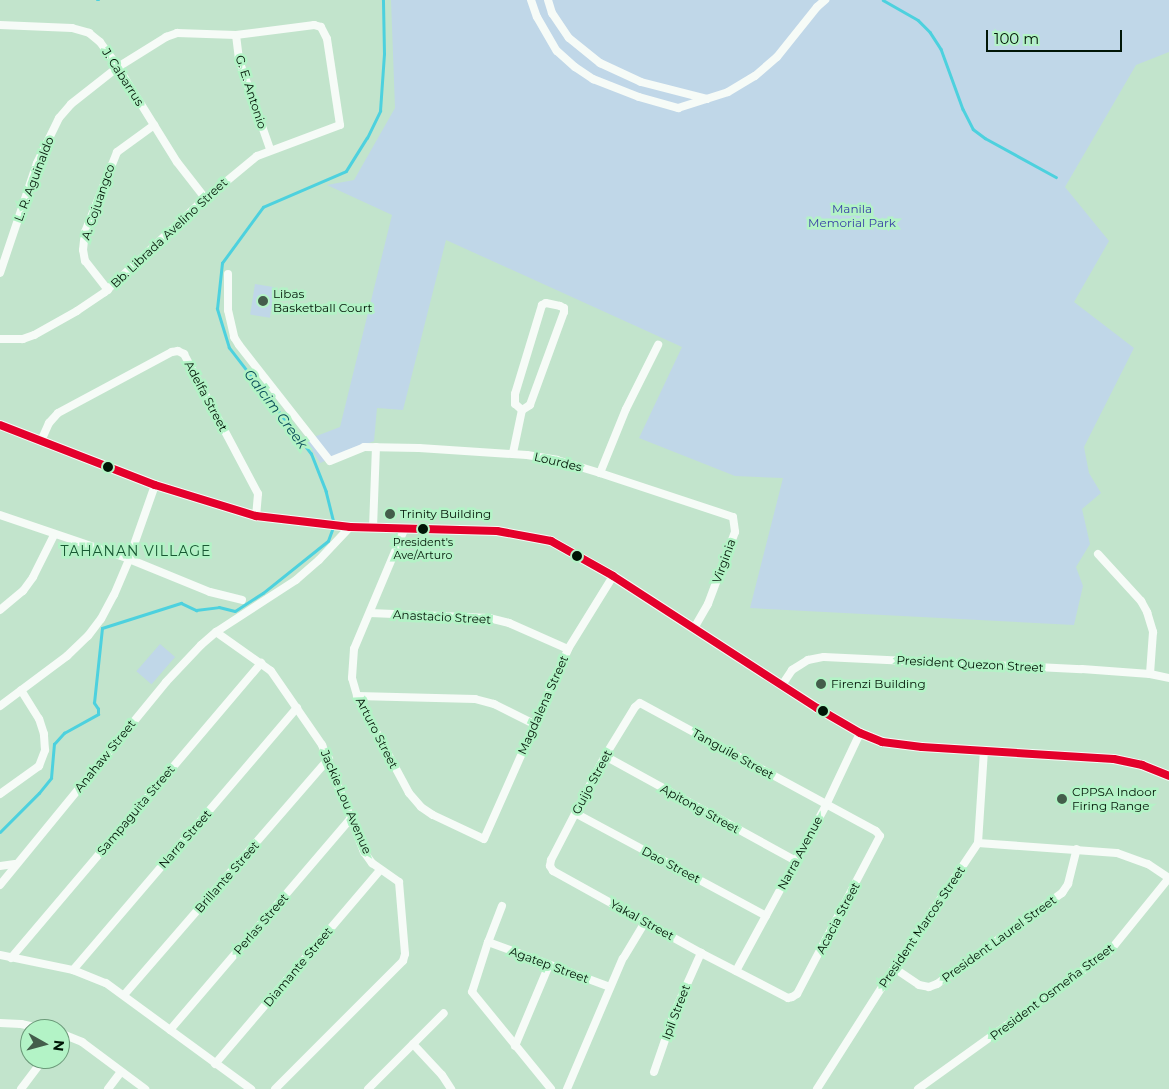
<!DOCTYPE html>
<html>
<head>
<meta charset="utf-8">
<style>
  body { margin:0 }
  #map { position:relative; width:1169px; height:1089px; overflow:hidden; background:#c2e4cc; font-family:Montserrat,sans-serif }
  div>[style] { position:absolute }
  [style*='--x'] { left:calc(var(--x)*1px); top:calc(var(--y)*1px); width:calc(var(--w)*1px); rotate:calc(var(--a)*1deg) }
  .green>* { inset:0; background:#c0d7e8; transform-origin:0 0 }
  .stream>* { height:2.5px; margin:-1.25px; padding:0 1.25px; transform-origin:1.25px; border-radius:1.25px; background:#4dd1de }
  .minor>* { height:8px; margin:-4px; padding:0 4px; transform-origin:4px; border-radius:4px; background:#f6fbf7 }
  .tertiary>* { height:10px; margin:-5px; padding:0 5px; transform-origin:5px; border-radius:5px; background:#f6fbf7 }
  .bus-1>* { height:8px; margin:-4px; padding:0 4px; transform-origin:4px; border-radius:4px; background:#e4002b }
  .dots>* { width:14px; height:14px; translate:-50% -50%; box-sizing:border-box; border:2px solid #b3f3c6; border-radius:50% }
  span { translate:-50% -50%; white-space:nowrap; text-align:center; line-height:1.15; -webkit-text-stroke:5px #b3f3c6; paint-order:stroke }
  .bus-label { font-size:11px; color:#001506 }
  .street-label { font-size:12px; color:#001506 }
  .park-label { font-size:12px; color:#3941a7 }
  .poi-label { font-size:12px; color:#001506 }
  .left { translate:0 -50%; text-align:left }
  .water-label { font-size:14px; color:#094d59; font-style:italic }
  .neighbourhood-label { font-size:14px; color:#185933; letter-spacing:1px }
  .north { position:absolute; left:20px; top:1019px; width:50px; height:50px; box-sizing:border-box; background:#b3f3c6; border:1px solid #6b9a79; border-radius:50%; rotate:97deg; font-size:14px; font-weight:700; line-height:20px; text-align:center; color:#001506 }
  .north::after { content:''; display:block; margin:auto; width:18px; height:22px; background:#445d4b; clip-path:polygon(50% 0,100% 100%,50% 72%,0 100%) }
  .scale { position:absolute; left:986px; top:30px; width:136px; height:22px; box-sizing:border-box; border:2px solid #001506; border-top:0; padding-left:6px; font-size:15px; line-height:18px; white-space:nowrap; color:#001506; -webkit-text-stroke:4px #b3f3c6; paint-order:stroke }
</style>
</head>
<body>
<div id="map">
  <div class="green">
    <div style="clip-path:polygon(391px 0,1169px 0,1169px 52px,1136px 65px,1065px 187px,1109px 241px,1074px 302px,1134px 348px,1084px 447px,1089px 473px,1101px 493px,1082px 509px,1090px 544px,1076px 567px,1083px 586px,1074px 625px,750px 608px,783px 478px,735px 476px,639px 438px,682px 347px,446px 240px,403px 410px,377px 408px,374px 441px,320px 463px,306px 440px,340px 427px,392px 215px,327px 185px,354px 180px,395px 108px)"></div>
    <div style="left:255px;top:284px;width:20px;height:31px;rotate:9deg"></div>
    <div style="left:160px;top:644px;width:20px;height:36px;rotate:41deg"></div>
  </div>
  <div class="stream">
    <div style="--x:97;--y:0;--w:2;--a:0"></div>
    <div style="--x:883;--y:0;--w:40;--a:29.7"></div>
    <div style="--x:918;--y:20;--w:17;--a:45"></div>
    <div style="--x:930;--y:32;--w:20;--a:57"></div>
    <div style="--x:941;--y:49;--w:64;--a:69.9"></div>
    <div style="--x:963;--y:109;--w:22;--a:63"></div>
    <div style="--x:973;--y:129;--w:15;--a:37"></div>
    <div style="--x:985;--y:138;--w:81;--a:28.8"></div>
    <div style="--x:333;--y:521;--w:30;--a:-104"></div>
    <div style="--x:326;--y:492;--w:41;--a:-111.5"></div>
    <div style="--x:311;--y:454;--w:134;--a:-127.7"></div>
    <div style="--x:229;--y:348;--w:41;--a:-107.1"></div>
    <div style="--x:217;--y:309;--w:46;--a:-83.8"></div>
    <div style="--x:222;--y:263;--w:69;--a:-53.8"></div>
    <div style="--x:263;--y:207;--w:90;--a:-23.4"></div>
    <div style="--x:346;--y:171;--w:39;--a:-58"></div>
    <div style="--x:367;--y:138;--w:30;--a:-64"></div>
    <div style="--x:380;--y:111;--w:57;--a:-86"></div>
    <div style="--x:384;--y:54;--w:54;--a:-91.1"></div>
    <div style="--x:0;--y:832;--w:55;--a:-45"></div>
    <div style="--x:39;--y:793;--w:19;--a:-51"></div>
    <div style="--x:51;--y:778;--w:34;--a:-85"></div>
    <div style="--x:54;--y:744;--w:15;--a:-48"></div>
    <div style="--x:64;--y:733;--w:39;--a:-29"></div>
    <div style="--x:98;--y:714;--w:5;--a:-90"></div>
    <div style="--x:98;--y:709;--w:7;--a:-124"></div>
    <div style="--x:94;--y:703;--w:75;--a:-83.9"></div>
    <div style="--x:102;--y:628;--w:83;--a:-17.6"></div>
    <div style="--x:181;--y:603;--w:17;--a:25"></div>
    <div style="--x:196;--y:610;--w:23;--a:-7"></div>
    <div style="--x:219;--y:607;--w:16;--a:14"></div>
    <div style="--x:235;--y:611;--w:33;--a:-33"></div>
    <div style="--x:263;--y:593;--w:83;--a:-38.7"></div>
    <div style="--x:328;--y:541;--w:15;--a:-70"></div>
  </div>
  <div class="minor">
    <div style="--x:531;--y:0;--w:18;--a:71"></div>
    <div style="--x:537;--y:17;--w:39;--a:60"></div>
    <div style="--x:557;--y:51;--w:24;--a:42"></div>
    <div style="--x:575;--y:67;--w:22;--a:34"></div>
    <div style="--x:593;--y:79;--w:49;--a:21.4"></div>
    <div style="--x:639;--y:97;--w:41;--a:15.8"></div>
    <div style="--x:678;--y:108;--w:52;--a:-17.7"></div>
    <div style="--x:728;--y:92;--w:31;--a:-31"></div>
    <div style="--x:755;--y:76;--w:29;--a:-41"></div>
    <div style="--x:777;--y:57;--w:64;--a:-51.3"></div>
    <div style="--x:817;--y:7;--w:11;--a:-41"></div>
    <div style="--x:548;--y:0;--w:14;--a:73"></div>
    <div style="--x:552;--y:13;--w:30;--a:56"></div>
    <div style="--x:569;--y:38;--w:40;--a:39"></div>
    <div style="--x:600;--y:63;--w:45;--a:24.9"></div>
    <div style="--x:641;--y:82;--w:68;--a:14.4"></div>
    <div style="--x:0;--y:25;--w:72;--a:2.4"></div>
    <div style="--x:72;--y:28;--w:18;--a:16"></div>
    <div style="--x:89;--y:33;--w:14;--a:39"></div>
    <div style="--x:100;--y:42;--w:31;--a:54"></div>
    <div style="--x:118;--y:67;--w:112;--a:58.2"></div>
    <div style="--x:177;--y:162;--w:46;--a:52.1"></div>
    <div style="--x:236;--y:35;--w:25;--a:83"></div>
    <div style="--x:239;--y:60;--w:94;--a:70.8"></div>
    <div style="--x:0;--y:273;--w:116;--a:-71.4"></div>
    <div style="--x:37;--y:163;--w:50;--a:-63.9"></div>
    <div style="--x:59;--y:118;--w:18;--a:-49"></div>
    <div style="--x:71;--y:104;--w:60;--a:-38.2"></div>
    <div style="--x:118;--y:67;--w:57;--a:-32"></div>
    <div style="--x:166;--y:37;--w:12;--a:-20"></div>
    <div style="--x:177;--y:33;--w:59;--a:1.9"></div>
    <div style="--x:236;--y:35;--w:79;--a:-7.3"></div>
    <div style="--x:314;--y:25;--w:7;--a:16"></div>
    <div style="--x:321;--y:27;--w:13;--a:63"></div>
    <div style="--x:327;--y:39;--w:87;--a:81.4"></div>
    <div style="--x:340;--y:125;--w:89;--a:159.5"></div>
    <div style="--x:257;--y:156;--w:75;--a:140.4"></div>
    <div style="--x:199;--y:204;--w:129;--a:136.9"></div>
    <div style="--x:105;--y:292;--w:34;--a:146"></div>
    <div style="--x:77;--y:311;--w:49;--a:150.8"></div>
    <div style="--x:34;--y:335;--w:12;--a:160"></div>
    <div style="--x:23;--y:339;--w:23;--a:180"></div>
    <div style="--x:228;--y:274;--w:36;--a:90"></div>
    <div style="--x:228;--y:310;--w:28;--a:77"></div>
    <div style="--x:234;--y:337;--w:9;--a:58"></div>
    <div style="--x:239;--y:345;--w:147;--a:51.9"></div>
    <div style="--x:330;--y:461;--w:37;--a:-22"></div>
    <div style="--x:364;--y:447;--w:55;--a:1"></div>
    <div style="--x:419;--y:448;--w:108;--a:3.7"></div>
    <div style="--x:527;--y:455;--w:30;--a:9"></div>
    <div style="--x:557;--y:460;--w:45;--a:16.8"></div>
    <div style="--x:600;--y:473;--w:140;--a:18.3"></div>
    <div style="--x:733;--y:517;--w:15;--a:82"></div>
    <div style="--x:735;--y:532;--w:77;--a:110.6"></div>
    <div style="--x:708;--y:604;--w:28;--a:120"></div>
    <div style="--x:108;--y:290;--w:37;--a:-128"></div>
    <div style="--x:85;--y:261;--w:11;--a:-100"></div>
    <div style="--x:83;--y:250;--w:18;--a:-84"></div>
    <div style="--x:85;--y:232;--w:86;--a:-68.2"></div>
    <div style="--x:117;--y:152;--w:46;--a:-36.1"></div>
    <div style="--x:546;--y:303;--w:14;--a:12"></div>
    <div style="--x:560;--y:306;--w:4;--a:27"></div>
    <div style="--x:564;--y:308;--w:4;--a:90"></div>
    <div style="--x:564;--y:312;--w:99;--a:110.1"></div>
    <div style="--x:530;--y:405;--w:9;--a:148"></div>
    <div style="--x:522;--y:410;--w:9;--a:-139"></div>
    <div style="--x:515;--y:404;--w:10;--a:-90"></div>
    <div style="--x:515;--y:394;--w:93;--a:-73.1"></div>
    <div style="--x:542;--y:305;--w:4;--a:-27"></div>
    <div style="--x:41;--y:441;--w:20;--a:-66"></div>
    <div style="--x:49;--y:423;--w:13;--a:-48"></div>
    <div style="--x:58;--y:413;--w:129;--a:-28.2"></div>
    <div style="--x:172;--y:352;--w:6;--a:-9"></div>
    <div style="--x:178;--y:351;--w:7;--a:27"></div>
    <div style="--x:184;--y:354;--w:158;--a:62.1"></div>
    <div style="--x:258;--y:494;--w:22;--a:95"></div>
    <div style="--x:513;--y:453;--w:44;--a:-78.2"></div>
    <div style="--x:600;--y:473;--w:69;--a:-67.9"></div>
    <div style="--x:626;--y:409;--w:72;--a:-63.4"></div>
    <div style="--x:0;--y:515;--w:136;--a:18.8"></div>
    <div style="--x:129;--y:559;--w:87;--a:22.2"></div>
    <div style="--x:210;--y:592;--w:33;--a:14"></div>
    <div style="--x:373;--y:528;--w:81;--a:-87.9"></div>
    <div style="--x:404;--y:530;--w:129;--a:112.8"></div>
    <div style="--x:354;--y:649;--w:29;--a:94"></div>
    <div style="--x:352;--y:678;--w:19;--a:74"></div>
    <div style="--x:357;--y:696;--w:110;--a:61.8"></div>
    <div style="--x:409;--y:793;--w:18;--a:49"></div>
    <div style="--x:421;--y:807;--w:14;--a:34"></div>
    <div style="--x:433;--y:815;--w:56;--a:25.2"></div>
    <div style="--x:484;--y:839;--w:208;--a:-66.1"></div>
    <div style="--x:568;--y:649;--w:86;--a:-58.3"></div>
    <div style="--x:1098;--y:554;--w:64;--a:47.5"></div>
    <div style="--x:1141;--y:601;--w:13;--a:61"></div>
    <div style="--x:1147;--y:612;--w:21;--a:73"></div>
    <div style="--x:1153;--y:632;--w:42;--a:94.1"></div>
    <div style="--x:0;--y:610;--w:30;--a:-40"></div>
    <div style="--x:23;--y:591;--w:17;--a:-54"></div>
    <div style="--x:33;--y:577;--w:47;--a:-63.4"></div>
    <div style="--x:370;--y:613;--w:119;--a:2.4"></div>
    <div style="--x:489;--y:618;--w:21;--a:14"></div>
    <div style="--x:509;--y:623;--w:64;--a:23.8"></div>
    <div style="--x:216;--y:632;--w:67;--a:35.3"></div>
    <div style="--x:271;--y:671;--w:90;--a:55.4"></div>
    <div style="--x:322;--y:745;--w:115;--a:68.6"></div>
    <div style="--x:364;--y:852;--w:14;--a:54"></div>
    <div style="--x:372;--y:863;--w:33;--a:35"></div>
    <div style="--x:399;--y:882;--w:72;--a:85.2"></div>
    <div style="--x:405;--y:954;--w:7;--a:106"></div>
    <div style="--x:403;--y:961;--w:181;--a:135"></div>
    <div style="--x:782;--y:685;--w:18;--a:-56"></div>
    <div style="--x:792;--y:670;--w:19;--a:-32"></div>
    <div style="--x:808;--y:660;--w:16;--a:-11"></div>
    <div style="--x:824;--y:657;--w:258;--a:2.7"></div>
    <div style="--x:1082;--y:669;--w:68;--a:4.2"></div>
    <div style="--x:1150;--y:674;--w:19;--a:12"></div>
    <div style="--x:357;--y:696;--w:118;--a:1.5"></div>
    <div style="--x:475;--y:699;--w:20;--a:15"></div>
    <div style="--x:494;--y:704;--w:45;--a:26.6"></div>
    <div style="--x:640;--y:703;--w:268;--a:28.5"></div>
    <div style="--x:876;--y:831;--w:6;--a:51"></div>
    <div style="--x:880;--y:836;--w:178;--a:117.7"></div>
    <div style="--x:797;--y:994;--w:6;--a:149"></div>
    <div style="--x:792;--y:997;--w:4;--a:166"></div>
    <div style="--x:788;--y:998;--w:98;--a:-152.7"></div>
    <div style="--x:701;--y:953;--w:169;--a:-151"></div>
    <div style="--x:553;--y:871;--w:6;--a:-121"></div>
    <div style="--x:550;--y:866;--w:6;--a:-81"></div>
    <div style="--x:551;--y:860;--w:117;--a:-62.6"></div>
    <div style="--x:605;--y:756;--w:57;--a:-58.5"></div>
    <div style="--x:635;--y:707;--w:6;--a:-39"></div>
    <div style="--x:0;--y:706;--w:84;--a:-36.7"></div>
    <div style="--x:67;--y:656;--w:29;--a:-44"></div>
    <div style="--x:88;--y:636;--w:21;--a:-53"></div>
    <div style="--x:101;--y:619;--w:27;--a:-62"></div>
    <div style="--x:114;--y:595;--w:39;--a:-67"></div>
    <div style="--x:129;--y:559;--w:78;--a:-70.6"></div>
    <div style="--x:605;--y:756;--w:218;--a:28.8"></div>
    <div style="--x:0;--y:794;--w:48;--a:-35.7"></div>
    <div style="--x:39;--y:766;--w:17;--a:-69"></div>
    <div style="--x:45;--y:750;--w:16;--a:-94"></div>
    <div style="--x:44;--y:734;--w:16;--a:-108"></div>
    <div style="--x:39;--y:719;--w:34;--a:-122"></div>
    <div style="--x:575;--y:813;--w:217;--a:28.3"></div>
    <div style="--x:978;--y:843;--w:139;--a:4.1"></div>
    <div style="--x:1117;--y:853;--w:33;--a:20"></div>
    <div style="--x:1148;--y:864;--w:25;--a:34"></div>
    <div style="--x:0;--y:866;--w:15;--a:-8"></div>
    <div style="--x:0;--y:885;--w:262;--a:-50.7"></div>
    <div style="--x:166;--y:682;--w:51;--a:-46.6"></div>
    <div style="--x:201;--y:645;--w:20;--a:-41"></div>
    <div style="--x:216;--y:632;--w:95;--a:-33"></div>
    <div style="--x:296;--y:580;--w:30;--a:-41"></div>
    <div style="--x:319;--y:560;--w:45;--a:-46.8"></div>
    <div style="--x:502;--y:906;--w:39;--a:111"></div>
    <div style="--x:488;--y:942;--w:52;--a:107.7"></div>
    <div style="--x:472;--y:992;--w:125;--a:50.8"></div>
    <div style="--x:488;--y:942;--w:130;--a:20.2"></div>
    <div style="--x:0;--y:955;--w:75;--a:11.6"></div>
    <div style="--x:73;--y:970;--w:35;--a:22"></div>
    <div style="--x:106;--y:983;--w:180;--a:36.2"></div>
    <div style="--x:624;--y:957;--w:41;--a:-59"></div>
    <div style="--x:11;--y:958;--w:387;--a:-49.7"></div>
    <div style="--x:894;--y:968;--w:30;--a:34"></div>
    <div style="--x:919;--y:985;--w:10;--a:11"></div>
    <div style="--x:929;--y:987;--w:9;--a:-21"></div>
    <div style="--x:937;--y:984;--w:155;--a:-36.1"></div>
    <div style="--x:1062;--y:893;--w:11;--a:-56"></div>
    <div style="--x:1068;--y:884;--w:36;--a:-76"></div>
    <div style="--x:73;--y:970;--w:345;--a:-49.5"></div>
    <div style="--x:736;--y:971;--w:189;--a:-61.5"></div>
    <div style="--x:826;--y:805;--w:80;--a:-64.7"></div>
    <div style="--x:124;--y:995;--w:313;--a:-49.1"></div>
    <div style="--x:0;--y:1023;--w:21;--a:3"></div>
    <div style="--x:21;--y:1024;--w:25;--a:12"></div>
    <div style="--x:170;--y:1030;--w:279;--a:-49.5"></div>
    <div style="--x:60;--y:1033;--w:24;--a:22"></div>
    <div style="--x:82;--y:1042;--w:79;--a:36.7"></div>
    <div style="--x:413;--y:1044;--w:42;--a:46.9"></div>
    <div style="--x:442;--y:1075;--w:17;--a:57"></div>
    <div style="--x:515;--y:1046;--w:88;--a:-67.2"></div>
    <div style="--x:215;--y:1064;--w:255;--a:-49.6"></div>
    <div style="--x:654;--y:1072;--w:65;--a:-71"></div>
    <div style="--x:675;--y:1011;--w:64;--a:-65.9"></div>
    <div style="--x:21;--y:1089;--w:38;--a:-53"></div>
    <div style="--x:108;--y:1089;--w:21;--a:-53"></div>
    <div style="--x:368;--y:1089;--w:107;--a:-45"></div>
    <div style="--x:567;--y:1089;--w:142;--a:-66.9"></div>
    <div style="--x:817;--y:1089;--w:143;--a:-57.5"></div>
    <div style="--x:894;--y:968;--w:151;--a:-56.1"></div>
    <div style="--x:978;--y:843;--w:92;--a:-86.3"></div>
    <div style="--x:918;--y:1089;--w:235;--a:-35.7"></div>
    <div style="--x:1109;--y:952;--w:95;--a:-51"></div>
  </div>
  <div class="tertiary">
    <div style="--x:0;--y:425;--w:166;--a:21.2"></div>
    <div style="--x:155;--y:485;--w:106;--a:17.1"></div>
    <div style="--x:256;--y:516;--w:95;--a:6.7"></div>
    <div style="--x:350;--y:527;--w:147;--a:1.6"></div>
    <div style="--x:497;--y:531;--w:55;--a:10.5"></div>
    <div style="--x:551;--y:541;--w:71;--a:29.4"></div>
    <div style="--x:613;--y:576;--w:243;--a:32.9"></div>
    <div style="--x:817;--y:708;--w:50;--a:30.2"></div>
    <div style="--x:860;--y:733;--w:24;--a:22"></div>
    <div style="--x:882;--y:742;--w:40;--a:7.1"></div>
    <div style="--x:922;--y:747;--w:192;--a:3.6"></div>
    <div style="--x:1114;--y:759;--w:29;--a:12"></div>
    <div style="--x:1142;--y:765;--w:29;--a:22"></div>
  </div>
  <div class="bus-1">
    <div style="--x:0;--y:425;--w:166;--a:21.2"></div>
    <div style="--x:155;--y:485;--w:106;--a:17.1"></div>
    <div style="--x:256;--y:516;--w:95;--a:6.7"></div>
    <div style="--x:350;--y:527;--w:147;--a:1.6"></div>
    <div style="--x:497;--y:531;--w:55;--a:10.5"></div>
    <div style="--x:551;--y:541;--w:71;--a:29.4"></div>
    <div style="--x:613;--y:576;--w:243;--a:32.9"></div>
    <div style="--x:817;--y:708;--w:50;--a:30.2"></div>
    <div style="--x:860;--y:733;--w:24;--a:22"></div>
    <div style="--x:882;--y:742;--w:40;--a:7.1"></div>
    <div style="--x:922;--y:747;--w:192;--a:3.6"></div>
    <div style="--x:1114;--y:759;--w:29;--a:12"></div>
    <div style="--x:1142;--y:765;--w:29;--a:22"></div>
  </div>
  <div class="dots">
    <div style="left:263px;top:301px;background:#445d4b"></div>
    <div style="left:108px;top:467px;background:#001506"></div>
    <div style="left:390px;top:514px;background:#445d4b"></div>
    <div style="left:423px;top:529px;background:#001506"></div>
    <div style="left:577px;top:556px;background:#001506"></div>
    <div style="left:821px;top:684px;background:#445d4b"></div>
    <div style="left:823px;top:711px;background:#001506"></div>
    <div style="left:1062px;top:799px;background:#445d4b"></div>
  </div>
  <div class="bus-label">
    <span style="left:423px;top:549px">President's<br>Ave/Arturo</span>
  </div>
  <div class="street-label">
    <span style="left:123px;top:77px;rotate:57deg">J. Cabarrus</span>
    <span style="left:251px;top:92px;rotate:72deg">G. E. Antonio</span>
    <span style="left:34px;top:179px;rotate:-69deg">L. R. Aguinaldo</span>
    <span style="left:98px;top:202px;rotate:-71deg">A. Cojuangco</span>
    <span style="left:169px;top:233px;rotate:-43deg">Bb. Librada Avelino Street</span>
    <span style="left:206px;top:396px;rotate:62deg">Adelfa Street</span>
    <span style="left:558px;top:462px;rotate:13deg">Lourdes</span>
    <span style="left:724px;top:561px;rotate:-70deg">Virginia</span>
    <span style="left:442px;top:617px;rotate:3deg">Anastacio Street</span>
    <span style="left:970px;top:664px;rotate:3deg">President Quezon Street</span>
    <span style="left:543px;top:705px;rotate:-66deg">Magdalena Street</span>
    <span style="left:377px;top:733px;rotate:63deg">Arturo Street</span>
    <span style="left:733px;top:754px;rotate:29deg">Tanguile Street</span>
    <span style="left:105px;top:756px;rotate:-51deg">Anahaw Street</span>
    <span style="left:592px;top:782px;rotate:-62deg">Guijo Street</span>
    <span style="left:346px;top:802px;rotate:67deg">Jackie Lou Avenue</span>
    <span style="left:700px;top:809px;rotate:29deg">Apitong Street</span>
    <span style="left:136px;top:810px;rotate:-50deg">Sampaguita Street</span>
    <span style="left:185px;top:839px;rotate:-49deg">Narra Street</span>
    <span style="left:800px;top:853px;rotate:-62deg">Narra Avenue</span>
    <span style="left:671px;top:865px;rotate:28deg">Dao Street</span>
    <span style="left:227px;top:877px;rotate:-49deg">Brillante Street</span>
    <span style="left:838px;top:918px;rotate:-62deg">Acacia Street</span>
    <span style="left:642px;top:920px;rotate:29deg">Yakal Street</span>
    <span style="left:261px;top:924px;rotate:-49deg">Perlas Street</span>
    <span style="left:922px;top:927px;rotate:-56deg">President Marcos Street</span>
    <span style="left:999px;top:939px;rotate:-36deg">President Laurel Street</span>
    <span style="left:549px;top:965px;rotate:20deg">Agatep Street</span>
    <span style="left:298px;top:967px;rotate:-50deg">Diamante Street</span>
    <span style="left:1052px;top:992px;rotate:-37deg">President Osmeña Street</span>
    <span style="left:676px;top:1012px;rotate:-69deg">Ipil Street</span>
  </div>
  <div class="park-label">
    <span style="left:852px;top:216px">Manila<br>Memorial Park</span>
  </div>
  <div class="poi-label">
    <span class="left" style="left:273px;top:301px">Libas<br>Basketball Court</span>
    <span class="left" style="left:400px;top:514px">Trinity Building</span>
    <span class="left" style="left:831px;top:684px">Firenzi Building</span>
    <span class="left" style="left:1072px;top:799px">CPPSA Indoor<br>Firing Range</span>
  </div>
  <div class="water-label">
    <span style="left:276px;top:409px;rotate:53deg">Galcim Creek</span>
  </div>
  <div class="neighbourhood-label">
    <span style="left:136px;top:551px">TAHANAN VILLAGE</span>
  </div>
  <div class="north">N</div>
  <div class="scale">100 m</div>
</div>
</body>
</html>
